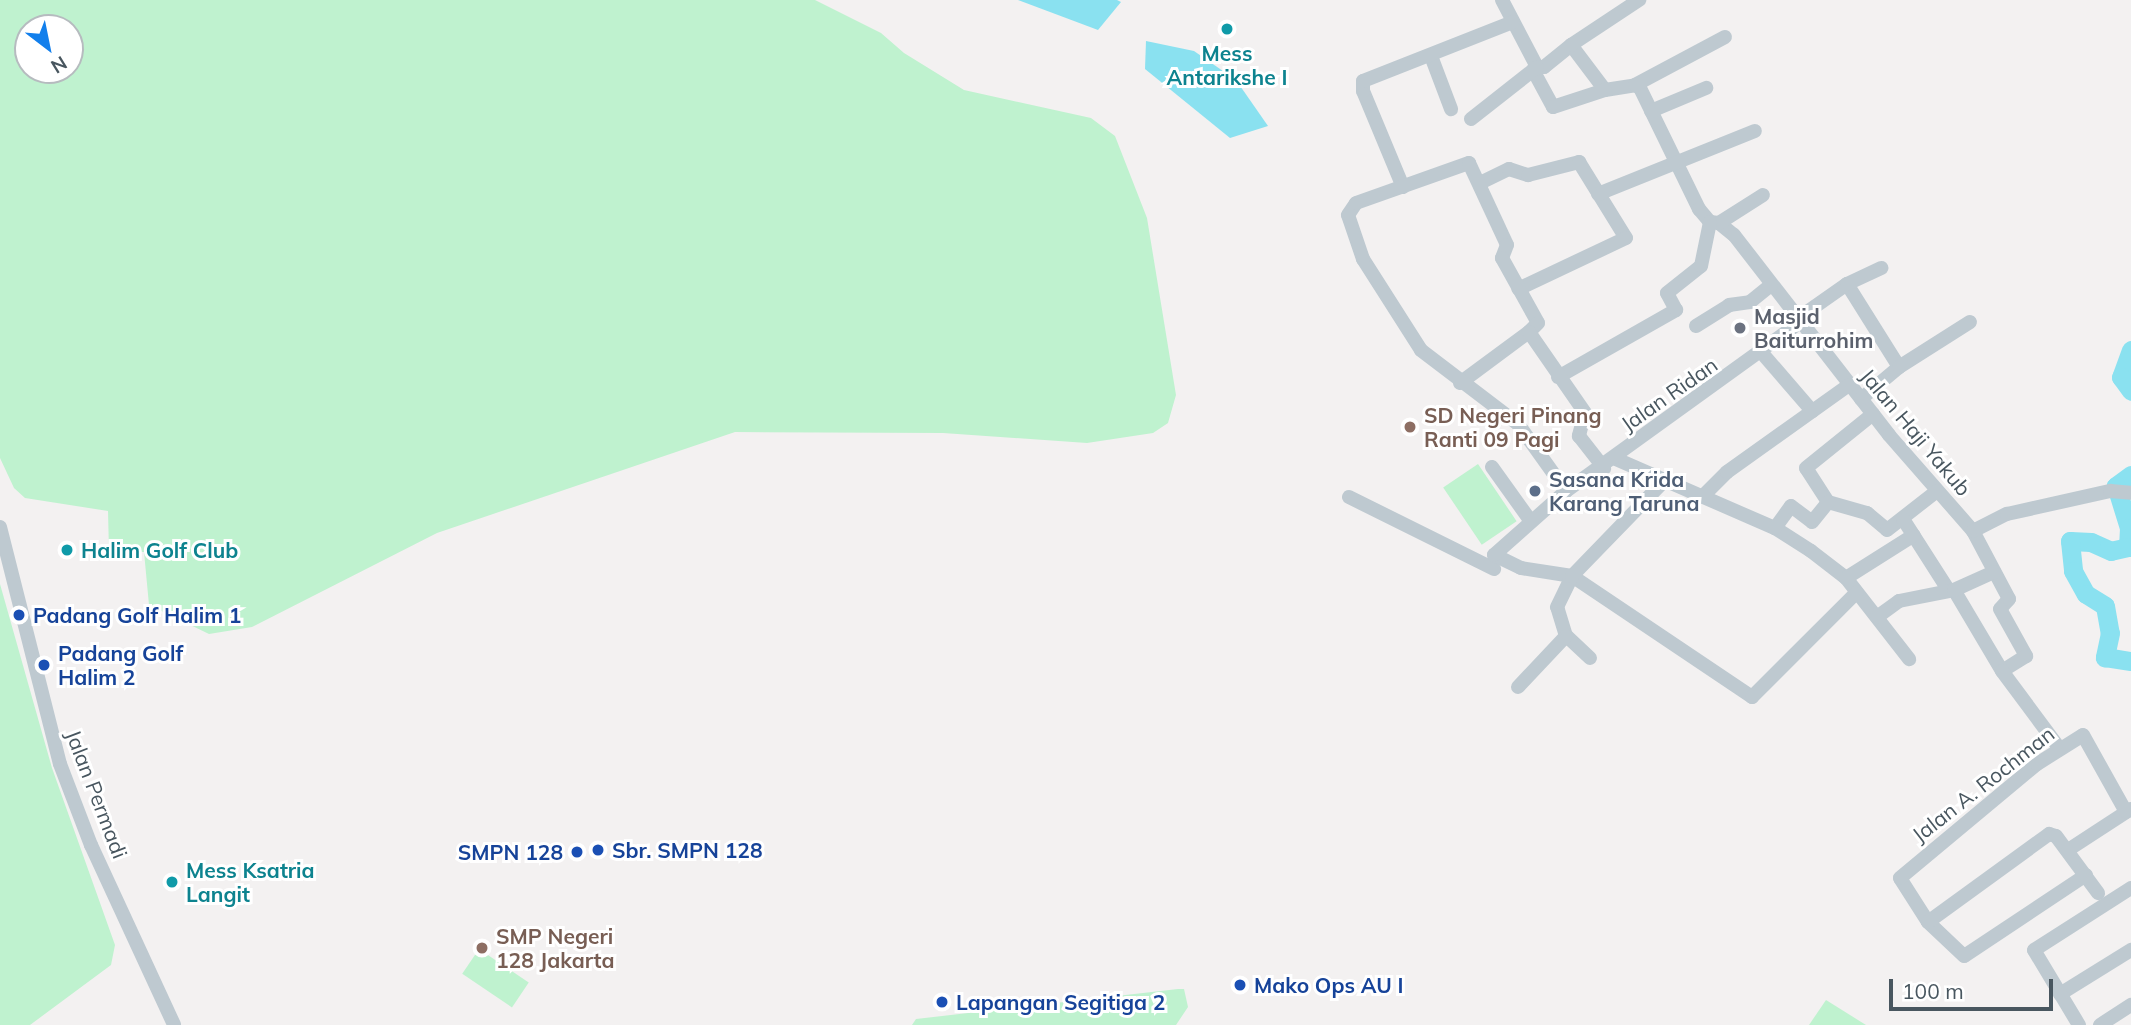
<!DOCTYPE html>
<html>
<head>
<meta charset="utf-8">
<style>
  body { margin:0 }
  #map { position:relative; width:2131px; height:1025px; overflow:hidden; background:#f3f1f1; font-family:Mulish,sans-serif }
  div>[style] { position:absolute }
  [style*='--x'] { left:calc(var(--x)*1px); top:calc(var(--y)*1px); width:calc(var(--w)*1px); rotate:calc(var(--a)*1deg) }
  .green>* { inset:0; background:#bff2cf; transform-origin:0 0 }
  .water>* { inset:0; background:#8ae1f0 }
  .river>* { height:19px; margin:-9.5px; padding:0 9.5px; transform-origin:9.5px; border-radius:9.5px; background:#8ae1f0 }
  .minor>* { height:14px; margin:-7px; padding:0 7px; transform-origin:7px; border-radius:7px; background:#bec9d0 }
  .dots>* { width:19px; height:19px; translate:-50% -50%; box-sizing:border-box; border:4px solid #fff; border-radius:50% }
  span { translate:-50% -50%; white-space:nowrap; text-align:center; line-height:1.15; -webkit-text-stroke:6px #fff; paint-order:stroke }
  .culture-label { font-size:21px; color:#0d838f; font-weight:700 }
  .left { translate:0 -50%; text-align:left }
  .worship-label { font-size:21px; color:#5b616d; font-weight:700 }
  .street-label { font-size:21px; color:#48565f }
  .education-label { font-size:21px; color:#785e54; font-weight:700 }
  .service-label { font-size:21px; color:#4e5e75; font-weight:700 }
  .transit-label { font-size:21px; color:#164399; font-weight:700 }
  .right { translate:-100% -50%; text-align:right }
  .north { position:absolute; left:14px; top:14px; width:70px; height:70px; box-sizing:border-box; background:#fff; border:2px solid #b6bbbf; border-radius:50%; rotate:148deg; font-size:19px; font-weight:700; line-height:28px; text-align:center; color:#48565f }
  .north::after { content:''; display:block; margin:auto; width:24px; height:32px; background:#127fec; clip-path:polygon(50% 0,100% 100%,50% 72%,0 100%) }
  .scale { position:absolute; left:1889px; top:979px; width:164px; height:32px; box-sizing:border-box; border:4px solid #48565f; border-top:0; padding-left:9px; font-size:21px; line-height:24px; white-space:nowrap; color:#48565f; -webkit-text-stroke:5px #fff; paint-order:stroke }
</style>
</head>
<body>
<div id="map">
  <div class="green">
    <div style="clip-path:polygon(evenodd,0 0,815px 0,881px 33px,904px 53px,964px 90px,1091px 118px,1115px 136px,1147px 218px,1176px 395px,1168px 423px,1153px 433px,1087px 443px,943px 433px,735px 432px,437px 533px,252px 627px,209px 634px,149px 605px,144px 552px,109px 552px,108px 511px,25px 498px,14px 488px,0 458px,0 0,28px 28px,70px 28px,70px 70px,28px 70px,28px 28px)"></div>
    <div style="left:1478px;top:464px;width:69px;height:42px;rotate:56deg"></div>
    <div style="clip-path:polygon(0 584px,52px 768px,115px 945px,111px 965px,30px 1025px,0 1025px)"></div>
    <div style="left:479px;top:949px;width:60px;height:30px;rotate:34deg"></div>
    <div style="clip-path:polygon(1178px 989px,1184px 989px,1188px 1007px,1176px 1025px,912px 1025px,916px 1019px)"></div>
    <div style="clip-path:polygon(1826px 1000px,1866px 1025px,1809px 1025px)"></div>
  </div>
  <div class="water">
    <div style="clip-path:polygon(1018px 0,1117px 0,1121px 2px,1098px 30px)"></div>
    <div style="clip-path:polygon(1146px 41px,1194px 51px,1236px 80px,1268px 126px,1230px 138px,1145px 69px)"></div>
  </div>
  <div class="river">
    <div style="--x:2131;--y:350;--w:29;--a:110"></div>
    <div style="--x:2121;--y:377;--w:17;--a:54"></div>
    <div style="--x:2131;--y:475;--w:19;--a:144"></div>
    <div style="--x:2116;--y:486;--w:44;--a:72.8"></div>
    <div style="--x:2129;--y:528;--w:19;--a:93"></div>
    <div style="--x:2128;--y:547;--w:17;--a:167"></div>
    <div style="--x:2111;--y:551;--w:22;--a:-156"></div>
    <div style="--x:2091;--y:542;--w:21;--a:-177"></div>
    <div style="--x:2070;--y:541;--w:30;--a:84"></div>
    <div style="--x:2073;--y:571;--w:26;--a:61"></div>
    <div style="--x:2086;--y:594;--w:22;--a:32"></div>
    <div style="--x:2105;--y:606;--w:27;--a:80"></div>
    <div style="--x:2110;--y:633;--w:25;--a:102"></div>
    <div style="--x:2105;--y:657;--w:26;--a:9"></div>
  </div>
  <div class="minor">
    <div style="--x:1502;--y:0;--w:76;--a:62.4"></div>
    <div style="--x:1537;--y:67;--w:7;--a:0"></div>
    <div style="--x:1544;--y:67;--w:35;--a:-39"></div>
    <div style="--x:1571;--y:45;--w:56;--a:52.9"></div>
    <div style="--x:1605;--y:90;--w:30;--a:-9"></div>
    <div style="--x:1635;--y:85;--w:6;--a:31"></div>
    <div style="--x:1640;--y:88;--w:135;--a:64"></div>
    <div style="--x:1699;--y:209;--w:17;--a:50"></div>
    <div style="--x:1710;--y:222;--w:9;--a:6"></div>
    <div style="--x:1719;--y:223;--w:19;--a:39"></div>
    <div style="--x:1734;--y:235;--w:253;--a:52.2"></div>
    <div style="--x:1889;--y:435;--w:128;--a:48.8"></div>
    <div style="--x:1973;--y:531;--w:77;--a:62.1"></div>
    <div style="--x:2009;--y:599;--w:13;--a:132"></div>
    <div style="--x:2000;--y:609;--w:54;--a:61"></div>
    <div style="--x:2026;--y:656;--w:28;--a:148"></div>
    <div style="--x:1571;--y:45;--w:82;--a:-33.5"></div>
    <div style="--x:1431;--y:56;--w:57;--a:69.3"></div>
    <div style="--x:1533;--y:70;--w:42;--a:61.6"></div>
    <div style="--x:1553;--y:107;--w:55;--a:-18.1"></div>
    <div style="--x:1635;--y:85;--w:102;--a:-28.1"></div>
    <div style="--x:1651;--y:111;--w:60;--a:-22.7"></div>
    <div style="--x:1471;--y:119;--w:84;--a:-38.2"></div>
    <div style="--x:1480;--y:183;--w:32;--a:-26"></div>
    <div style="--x:1509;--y:169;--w:20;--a:18"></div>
    <div style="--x:1528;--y:175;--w:53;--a:-14.3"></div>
    <div style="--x:1579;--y:162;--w:89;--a:58.3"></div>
    <div style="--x:1626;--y:238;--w:119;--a:154.7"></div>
    <div style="--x:1403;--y:187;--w:104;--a:-112.6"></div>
    <div style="--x:1363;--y:91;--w:10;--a:-90"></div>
    <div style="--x:1363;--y:81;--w:161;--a:-21.5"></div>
    <div style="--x:1598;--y:194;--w:169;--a:-21.9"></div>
    <div style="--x:1719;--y:223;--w:52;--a:-32.5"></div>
    <div style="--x:1847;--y:284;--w:98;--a:57.9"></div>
    <div style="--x:1800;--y:317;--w:57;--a:-35.1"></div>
    <div style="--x:1847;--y:284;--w:38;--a:-25"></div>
    <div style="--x:1696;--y:326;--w:39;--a:-32"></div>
    <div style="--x:1729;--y:305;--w:21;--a:-8"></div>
    <div style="--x:1750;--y:302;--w:27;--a:-39"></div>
    <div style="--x:1762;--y:353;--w:77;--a:49.2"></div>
    <div style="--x:1558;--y:377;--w:136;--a:-29.6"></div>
    <div style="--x:1676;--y:310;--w:19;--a:-118"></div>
    <div style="--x:1667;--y:293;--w:43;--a:-38.5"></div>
    <div style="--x:1701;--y:266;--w:45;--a:-78.4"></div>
    <div style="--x:1460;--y:383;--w:86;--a:-36.5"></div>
    <div style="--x:1861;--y:399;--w:50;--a:-40.1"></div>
    <div style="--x:1899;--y:367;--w:84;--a:-32.4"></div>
    <div style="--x:1616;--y:459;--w:173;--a:23.5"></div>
    <div style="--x:1775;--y:528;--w:43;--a:32.6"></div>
    <div style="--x:1811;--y:551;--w:44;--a:37.6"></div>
    <div style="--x:1846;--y:578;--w:103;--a:52.1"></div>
    <div style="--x:1492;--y:467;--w:65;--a:54.4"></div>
    <div style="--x:1566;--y:491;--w:82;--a:-125.6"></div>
    <div style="--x:1518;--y:424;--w:122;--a:-142.7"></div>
    <div style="--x:1421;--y:350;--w:108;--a:-122.5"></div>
    <div style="--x:1363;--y:259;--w:46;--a:-108.8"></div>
    <div style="--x:1348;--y:215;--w:14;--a:-56"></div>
    <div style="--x:1356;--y:203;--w:120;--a:-19.5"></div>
    <div style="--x:1469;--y:163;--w:90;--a:65.1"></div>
    <div style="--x:1507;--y:245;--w:14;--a:111"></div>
    <div style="--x:1502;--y:258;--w:74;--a:61"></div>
    <div style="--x:1538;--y:323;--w:13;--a:135"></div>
    <div style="--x:1529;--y:332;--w:98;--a:55.3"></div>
    <div style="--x:1585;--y:413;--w:24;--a:105"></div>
    <div style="--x:1579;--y:436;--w:41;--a:52"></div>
    <div style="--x:1349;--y:497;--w:162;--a:26.4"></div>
    <div style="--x:1702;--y:497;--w:35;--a:-45"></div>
    <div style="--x:1727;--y:472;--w:150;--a:-35.5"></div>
    <div style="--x:1828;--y:502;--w:41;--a:15.8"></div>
    <div style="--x:1867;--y:513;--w:26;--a:40"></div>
    <div style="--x:1887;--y:530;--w:63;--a:-38"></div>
    <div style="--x:1828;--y:502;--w:40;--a:-122.9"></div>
    <div style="--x:1806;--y:468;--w:86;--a:-38.9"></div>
    <div style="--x:1903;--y:519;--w:85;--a:57.4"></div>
    <div style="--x:0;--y:527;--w:244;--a:75.8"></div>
    <div style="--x:60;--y:764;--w:87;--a:69.1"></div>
    <div style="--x:91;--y:845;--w:198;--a:65.2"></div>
    <div style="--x:1775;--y:528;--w:27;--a:-54"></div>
    <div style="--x:1791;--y:506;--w:26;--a:37"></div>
    <div style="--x:1812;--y:522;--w:26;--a:-51"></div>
    <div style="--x:1973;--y:531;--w:38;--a:-27"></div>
    <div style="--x:2007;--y:514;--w:106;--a:-12.6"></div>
    <div style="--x:2110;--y:491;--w:21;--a:5"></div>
    <div style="--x:1572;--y:576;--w:52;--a:-171.1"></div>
    <div style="--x:1521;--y:568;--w:30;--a:-154"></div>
    <div style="--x:1494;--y:555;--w:96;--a:-41.6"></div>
    <div style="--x:1566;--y:491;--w:292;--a:-35.8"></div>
    <div style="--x:1572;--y:576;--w:217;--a:33.9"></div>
    <div style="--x:1752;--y:697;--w:148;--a:-45"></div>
    <div style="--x:1846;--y:578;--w:80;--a:-32.3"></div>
    <div style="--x:1954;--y:590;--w:94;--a:59.3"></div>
    <div style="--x:2002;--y:671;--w:97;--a:53.4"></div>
    <div style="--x:1877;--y:617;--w:27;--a:-36"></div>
    <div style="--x:1899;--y:601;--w:56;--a:-11.3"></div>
    <div style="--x:1954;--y:590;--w:44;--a:-24.2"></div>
    <div style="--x:1590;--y:658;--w:33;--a:-137"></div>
    <div style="--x:1566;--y:636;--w:30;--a:-107"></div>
    <div style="--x:1557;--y:607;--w:34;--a:-64"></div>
    <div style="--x:1572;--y:576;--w:131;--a:-45.9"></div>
    <div style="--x:1518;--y:687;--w:70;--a:-46.7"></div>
    <div style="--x:2068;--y:850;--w:75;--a:-33.1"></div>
    <div style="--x:2086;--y:875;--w:146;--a:146.4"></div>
    <div style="--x:1964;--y:956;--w:50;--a:-136.6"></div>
    <div style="--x:1928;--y:922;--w:52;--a:-122.5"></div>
    <div style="--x:1900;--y:878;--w:178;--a:-39.8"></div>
    <div style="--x:2037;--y:764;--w:54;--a:-32.2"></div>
    <div style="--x:2083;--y:735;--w:88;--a:60.8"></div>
    <div style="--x:1928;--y:922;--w:150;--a:-36"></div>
    <div style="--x:2049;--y:834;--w:7;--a:16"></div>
    <div style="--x:2056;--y:836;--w:71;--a:53.6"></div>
    <div style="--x:2060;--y:994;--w:84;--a:-31.8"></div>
    <div style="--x:2079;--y:1025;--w:87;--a:-121"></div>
    <div style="--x:2034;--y:950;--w:115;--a:-32.6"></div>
    <div style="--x:2100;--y:1025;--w:37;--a:-33"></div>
  </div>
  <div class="dots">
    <div style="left:1227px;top:29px;background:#0f9aa8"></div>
    <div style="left:1740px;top:328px;background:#6b7280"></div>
    <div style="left:1410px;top:427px;background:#8d6e63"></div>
    <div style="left:1535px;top:491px;background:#5c6f8a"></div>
    <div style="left:67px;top:550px;background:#0f9aa8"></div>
    <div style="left:19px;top:615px;background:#1a4fb4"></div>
    <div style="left:44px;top:665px;background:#1a4fb4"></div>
    <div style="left:598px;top:850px;background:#1a4fb4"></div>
    <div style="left:577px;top:852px;background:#1a4fb4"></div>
    <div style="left:172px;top:882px;background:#0f9aa8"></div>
    <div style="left:482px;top:948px;background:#8d6e63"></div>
    <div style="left:1240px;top:985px;background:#1a4fb4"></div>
    <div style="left:942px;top:1002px;background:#1a4fb4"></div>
  </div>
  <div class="culture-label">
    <span style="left:1227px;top:65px">Mess<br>Antarikshe I</span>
    <span class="left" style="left:81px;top:550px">Halim Golf Club</span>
    <span class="left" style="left:186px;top:882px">Mess Ksatria<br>Langit</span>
  </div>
  <div class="worship-label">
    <span class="left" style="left:1754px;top:328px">Masjid<br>Baiturrohim</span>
  </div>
  <div class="street-label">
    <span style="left:1669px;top:394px;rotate:-35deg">Jalan Ridan</span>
    <span style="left:1916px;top:432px;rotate:50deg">Jalan Haji Yakub</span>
    <span style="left:1983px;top:784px;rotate:-38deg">Jalan A. Rochman</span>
    <span style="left:97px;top:794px;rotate:69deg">Jalan Permadi</span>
  </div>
  <div class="education-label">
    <span class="left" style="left:1424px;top:427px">SD Negeri Pinang<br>Ranti 09 Pagi</span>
    <span class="left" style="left:496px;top:948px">SMP Negeri<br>128 Jakarta</span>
  </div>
  <div class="service-label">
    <span class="left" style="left:1549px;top:491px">Sasana Krida<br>Karang Taruna</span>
  </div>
  <div class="transit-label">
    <span class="left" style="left:33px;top:615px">Padang Golf Halim 1</span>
    <span class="left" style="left:58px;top:665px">Padang Golf<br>Halim 2</span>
    <span class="left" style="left:612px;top:850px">Sbr. SMPN 128</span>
    <span class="right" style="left:563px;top:852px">SMPN 128</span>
    <span class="left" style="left:1254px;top:985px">Mako Ops AU I</span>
    <span class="left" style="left:956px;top:1002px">Lapangan Segitiga 2</span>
  </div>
  <div class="north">N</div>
  <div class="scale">100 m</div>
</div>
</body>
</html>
